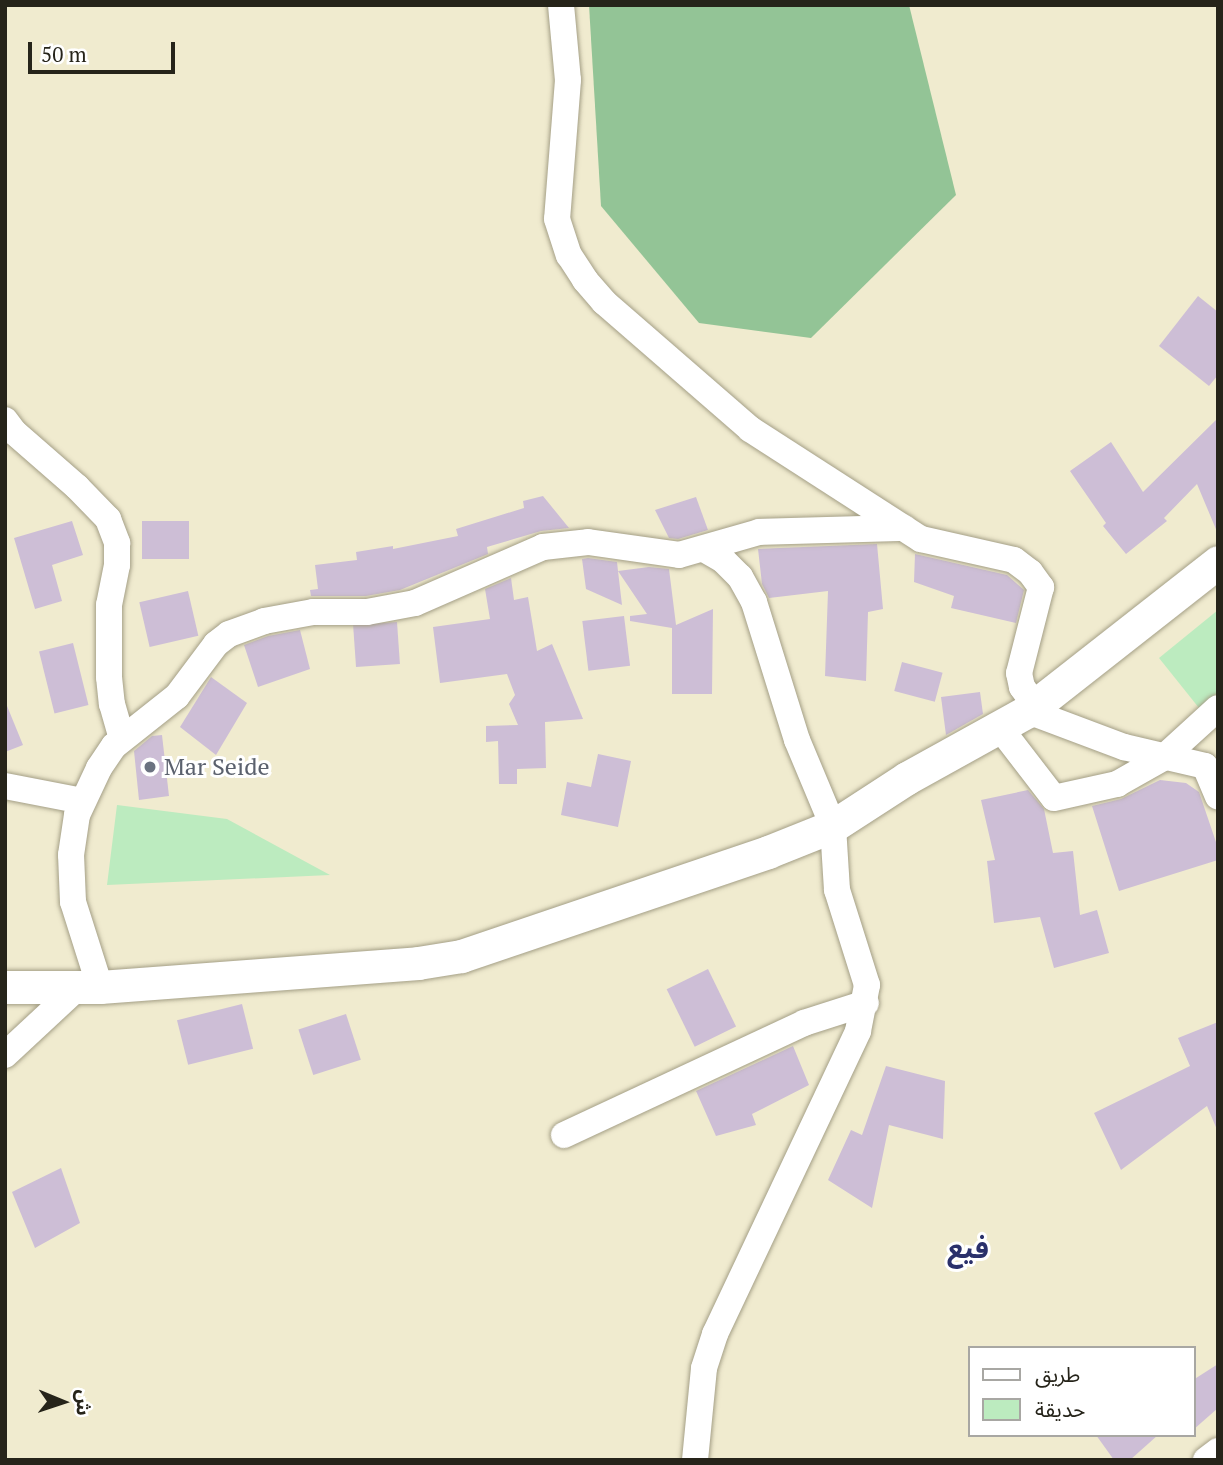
<!DOCTYPE html>
<html>
<head>
<meta charset="utf-8">
<style>
  body { margin:0 }
  #map { position:relative; width:1223px; height:1465px; overflow:hidden; background:#f0ebcf; font-family:"PT Serif","Noto Sans Arabic",serif }
  div>[style] { position:absolute }
  [style*='--x'] { left:calc(var(--x)*1px); top:calc(var(--y)*1px); width:calc(var(--w)*1px); rotate:calc(var(--a)*1deg) }
  .green>* { inset:0; background:#bcebbf }
  .forest>* { inset:0; background:#93c496 }
  .building>* { inset:0; background:#cdbed6; transform-origin:0 0 }
  .roads { filter:drop-shadow(0 0 2px #a49f86) drop-shadow(0 0 2px #a49f86) }
  .minor>* { height:26px; margin:-13px; padding:0 13px; transform-origin:13px; border-radius:13px; background:#fff }
  .major>* { height:33px; margin:-16.5px; padding:0 16.5px; transform-origin:16.5px; border-radius:16.5px; background:#fff }
  .dots>* { width:19px; height:19px; translate:-50% -50%; box-sizing:border-box; border:4px solid #fff; border-radius:50% }
  span { translate:-50% -50%; white-space:nowrap; text-align:center; line-height:1.15; -webkit-text-stroke:6px #fff; paint-order:stroke }
  .worship-label { font-size:24px; color:#5b616d }
  .left { translate:0 -50%; text-align:left }
  .quarter-label { font-size:28px; color:#2a306a; font-weight:700 }
  .frame { position:absolute; inset:0; border:7px solid #26241a; pointer-events:none }
  .legend { position:absolute; left:968px; top:1346px; width:228px; height:91px; box-sizing:border-box; background:#fff; border:2px solid #a8a7a3; margin:0; padding:9px 12px; list-style:none; font-size:21px; color:#26241a }
  .legend li { display:flex; align-items:center; gap:14px; height:35px }
  .legend b { width:35px; border:2px solid #a8a7a3 }
  .north { position:absolute; left:28px; top:1367px; width:70px; height:70px; -webkit-text-stroke:5px #fff; paint-order:stroke; rotate:92deg; font-size:19px; font-weight:700; line-height:28px; text-align:center; color:#26241a }
  .north::after { content:''; display:block; margin:auto; width:24px; height:32px; background:#26241a; clip-path:polygon(50% 0,100% 100%,50% 72%,0 100%) }
  .scale { position:absolute; left:28px; top:42px; width:147px; height:32px; box-sizing:border-box; border:4px solid #26241a; border-top:0; padding-left:9px; font-size:21px; line-height:24px; white-space:nowrap; color:#26241a; -webkit-text-stroke:5px #fff; paint-order:stroke }
</style>
</head>
<body>
<div id="map">
  <div class="green">
    <div style="clip-path:polygon(1218px 610px,1218px 692px,1199px 708px,1159px 658px)"></div>
    <div style="clip-path:polygon(117px 805px,227px 819px,330px 875px,107px 885px)"></div>
  </div>
  <div class="forest">
    <div style="clip-path:polygon(589px 5px,909px 5px,956px 195px,811px 338px,699px 323px,601px 206px)"></div>
  </div>
  <div class="building">
    <div style="clip-path:polygon(1198px 296px,1218px 312px,1218px 375px,1209px 386px,1159px 346px)"></div>
    <div style="clip-path:polygon(1218px 418px,1218px 534px,1197px 484px,1164px 518px,1167px 521px,1126px 554px,1103px 526px,1106px 523px,1070px 471px,1111px 442px,1143px 492px)"></div>
    <div style="clip-path:polygon(543px 496px,569px 528px,541px 531px,487px 547px,488px 554px,400px 590px,366px 596px,311px 596px,310px 590px,318px 589px,315px 565px,357px 560px,356px 552px,393px 546px,393px 549px,458px 536px,456px 529px,524px 508px,523px 501px)"></div>
    <div style="clip-path:polygon(696px 497px,708px 530px,678px 539px,669px 538px,655px 510px)"></div>
    <div style="clip-path:polygon(72px 521px,83px 555px,52px 565px,62px 601px,35px 609px,14px 538px)"></div>
    <div style="left:142px;top:521px;width:47px;height:38px"></div>
    <div style="clip-path:polygon(877px 544px,883px 609px,868px 612px,866px 681px,825px 676px,828px 591px,769px 598px,762px 584px,758px 549px)"></div>
    <div style="clip-path:polygon(915px 554px,1007px 575px,1024px 590px,1016px 623px,951px 608px,954px 596px,914px 582px)"></div>
    <div style="clip-path:polygon(588px 558px,617px 562px,618px 571px,649px 567px,669px 569px,676px 625px,713px 609px,712px 694px,672px 694px,672px 628px,630px 621px,630px 616px,647px 614px,618px 571px,622px 605px,586px 589px,582px 559px)"></div>
    <div style="clip-path:polygon(511px 578px,514px 600px,528px 597px,537px 651px,552px 644px,583px 719px,545px 722px,546px 768px,517px 769px,517px 784px,499px 784px,498px 741px,486px 742px,486px 726px,518px 725px,509px 704px,515px 695px,507px 674px,440px 683px,433px 627px,490px 619px,485px 589px)"></div>
    <div style="left:188px;top:591px;width:46px;height:50px;rotate:77deg"></div>
    <div style="left:624px;top:616px;width:50px;height:42px;rotate:83deg"></div>
    <div style="left:397px;top:622px;width:42px;height:44px;rotate:86deg"></div>
    <div style="clip-path:polygon(300px 630px,310px 669px,258px 687px,244px 645px,268px 636px)"></div>
    <div style="left:73px;top:643px;width:64px;height:35px;rotate:76deg"></div>
    <div style="left:902px;top:662px;width:42px;height:30px;rotate:15deg"></div>
    <div style="clip-path:polygon(211px 677px,247px 703px,216px 755px,180px 727px)"></div>
    <div style="clip-path:polygon(980px 692px,983px 714px,946px 735px,941px 697px)"></div>
    <div style="clip-path:polygon(5px 701px,23px 745px,5px 752px)"></div>
    <div style="clip-path:polygon(162px 735px,169px 796px,139px 800px,134px 751px,152px 736px)"></div>
    <div style="clip-path:polygon(598px 754px,631px 761px,618px 827px,561px 815px,567px 782px,591px 787px)"></div>
    <div style="clip-path:polygon(1160px 780px,1186px 783px,1199px 792px,1218px 848px,1218px 860px,1119px 891px,1092px 806px,1121px 799px)"></div>
    <div style="clip-path:polygon(1028px 790px,1044px 809px,1053px 853px,1073px 851px,1080px 915px,1097px 910px,1109px 953px,1054px 968px,1040px 917px,994px 923px,987px 861px,995px 860px,981px 800px)"></div>
    <div style="left:708px;top:969px;width:64px;height:46px;rotate:64deg"></div>
    <div style="left:242px;top:1004px;width:46px;height:67px;rotate:76deg"></div>
    <div style="left:346px;top:1014px;width:48px;height:50px;rotate:72deg"></div>
    <div style="clip-path:polygon(1218px 1022px,1218px 1132px,1207px 1106px,1121px 1170px,1094px 1113px,1190px 1066px,1178px 1038px)"></div>
    <div style="clip-path:polygon(793px 1046px,809px 1085px,752px 1114px,756px 1125px,716px 1136px,696px 1091px)"></div>
    <div style="clip-path:polygon(886px 1066px,945px 1081px,943px 1139px,889px 1125px,872px 1208px,828px 1180px,851px 1130px,862px 1135px)"></div>
    <div style="clip-path:polygon(61px 1168px,80px 1223px,35px 1248px,12px 1192px)"></div>
    <div style="clip-path:polygon(1218px 1364px,1218px 1408px,1193px 1430px,1193px 1380px)"></div>
    <div style="clip-path:polygon(1096px 1435px,1158px 1435px,1130px 1460px,1114px 1460px)"></div>
  </div>
  <div class="roads">
    <div class="minor">
      <div style="--x:561;--y:5;--w:75;--a:84.7"></div>
      <div style="--x:568;--y:80;--w:139;--a:94.5"></div>
      <div style="--x:557;--y:219;--w:38;--a:72"></div>
      <div style="--x:569;--y:255;--w:30;--a:57"></div>
      <div style="--x:585;--y:280;--w:29;--a:49"></div>
      <div style="--x:604;--y:302;--w:194;--a:41"></div>
      <div style="--x:750;--y:429;--w:203;--a:32.8"></div>
      <div style="--x:921;--y:539;--w:95;--a:12.7"></div>
      <div style="--x:1014;--y:560;--w:20;--a:37"></div>
      <div style="--x:1030;--y:572;--w:19;--a:54"></div>
      <div style="--x:1041;--y:587;--w:89;--a:104.3"></div>
      <div style="--x:1019;--y:673;--w:14;--a:78"></div>
      <div style="--x:1022;--y:687;--w:22;--a:54"></div>
      <div style="--x:5;--y:420;--w:15;--a:53"></div>
      <div style="--x:14;--y:432;--w:84;--a:41.1"></div>
      <div style="--x:77;--y:487;--w:45;--a:45.9"></div>
      <div style="--x:108;--y:519;--w:26;--a:69"></div>
      <div style="--x:117;--y:543;--w:22;--a:90"></div>
      <div style="--x:117;--y:565;--w:41;--a:101.3"></div>
      <div style="--x:109;--y:605;--w:72;--a:90"></div>
      <div style="--x:109;--y:677;--w:27;--a:84"></div>
      <div style="--x:112;--y:704;--w:35;--a:74"></div>
      <div style="--x:1028;--y:711;--w:103;--a:20.6"></div>
      <div style="--x:1124;--y:747;--w:83;--a:13.2"></div>
      <div style="--x:1205;--y:766;--w:33;--a:67"></div>
      <div style="--x:1000;--y:728;--w:88;--a:52.4"></div>
      <div style="--x:1054;--y:798;--w:65;--a:-12.5"></div>
      <div style="--x:1117;--y:784;--w:53;--a:-29.5"></div>
      <div style="--x:1163;--y:758;--w:74;--a:-42.3"></div>
      <div style="--x:5;--y:786;--w:79;--a:10.9"></div>
      <div style="--x:100;--y:987;--w:89;--a:-107.6"></div>
      <div style="--x:73;--y:902;--w:47;--a:-92.4"></div>
      <div style="--x:71;--y:855;--w:40;--a:-81.5"></div>
      <div style="--x:77;--y:815;--w:52;--a:-64.9"></div>
      <div style="--x:99;--y:768;--w:27;--a:-56"></div>
      <div style="--x:114;--y:746;--w:80;--a:-38.4"></div>
      <div style="--x:177;--y:696;--w:65;--a:-53.1"></div>
      <div style="--x:216;--y:644;--w:16;--a:-38"></div>
      <div style="--x:229;--y:634;--w:37;--a:-20"></div>
      <div style="--x:264;--y:621;--w:50;--a:-10.4"></div>
      <div style="--x:313;--y:612;--w:54;--a:0"></div>
      <div style="--x:367;--y:612;--w:49;--a:-10.6"></div>
      <div style="--x:415;--y:603;--w:140;--a:-23.6"></div>
      <div style="--x:543;--y:547;--w:45;--a:-6.3"></div>
      <div style="--x:588;--y:542;--w:92;--a:8.1"></div>
      <div style="--x:679;--y:555;--w:83;--a:-16"></div>
      <div style="--x:759;--y:532;--w:145;--a:-1.6"></div>
      <div style="--x:5;--y:1055;--w:98;--a:-42.9"></div>
      <div style="--x:564;--y:1135;--w:265;--a:-25"></div>
      <div style="--x:804;--y:1023;--w:65;--a:-17.9"></div>
      <div style="--x:695;--y:1460;--w:92;--a:-84.4"></div>
      <div style="--x:704;--y:1368;--w:36;--a:-72"></div>
      <div style="--x:715;--y:1334;--w:335;--a:-64.7"></div>
      <div style="--x:858;--y:1031;--w:47;--a:-78.9"></div>
      <div style="--x:867;--y:985;--w:100;--a:-107.5"></div>
      <div style="--x:837;--y:890;--w:64;--a:-93.6"></div>
      <div style="--x:833;--y:826;--w:93;--a:-112.7"></div>
      <div style="--x:797;--y:740;--w:145;--a:-107.3"></div>
      <div style="--x:754;--y:602;--w:29;--a:-119"></div>
      <div style="--x:740;--y:577;--w:24;--a:-135"></div>
      <div style="--x:723;--y:560;--w:22;--a:-150"></div>
      <div style="--x:1206;--y:1460;--w:15;--a:-37"></div>
    </div>
    <div class="major">
      <div style="--x:5;--y:987;--w:95;--a:0"></div>
      <div style="--x:100;--y:987;--w:319;--a:-4.3"></div>
      <div style="--x:418;--y:963;--w:44;--a:-9.2"></div>
      <div style="--x:461;--y:956;--w:324;--a:-18.7"></div>
      <div style="--x:768;--y:852;--w:70;--a:-21.8"></div>
      <div style="--x:833;--y:826;--w:88;--a:-33"></div>
      <div style="--x:907;--y:778;--w:138;--a:-29"></div>
      <div style="--x:1028;--y:711;--w:241;--a:-38.1"></div>
    </div>
  </div>
  <div class="dots">
    <div style="left:150px;top:767px;background:#6b7280"></div>
  </div>
  <div class="worship-label">
    <span class="left" style="left:164px;top:767px">Mar Seide</span>
  </div>
  <div class="quarter-label">
    <span style="left:968px;top:1248px">فيع</span>
  </div>
  <div class="frame"></div>
  <ul class="legend">
  <li><b style="height:9px;background:#fff"></b>طريق</li>
  <li><b style="height:19px;background:#bcebbf"></b>حديقة</li>
  </ul>
  <div class="north">ش</div>
  <div class="scale">50 m</div>
</div>
</body>
</html>
